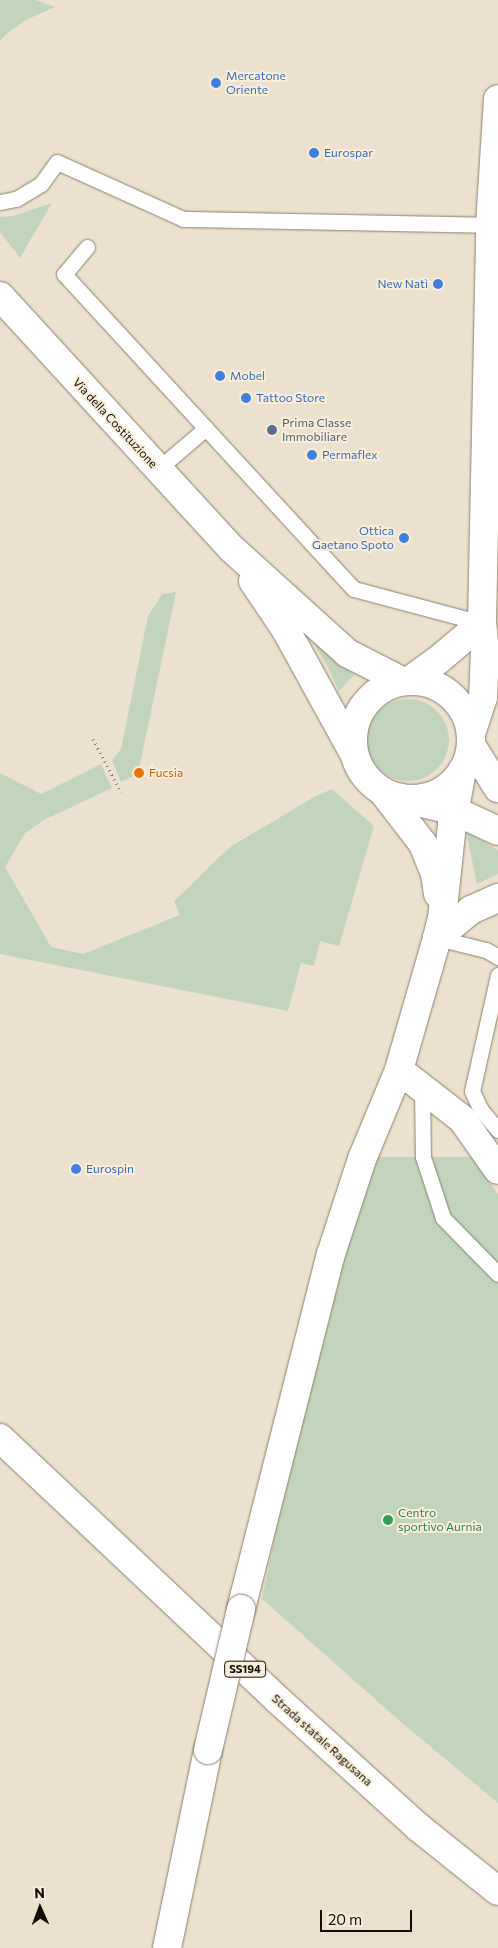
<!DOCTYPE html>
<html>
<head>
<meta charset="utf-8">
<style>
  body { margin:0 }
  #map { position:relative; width:498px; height:1948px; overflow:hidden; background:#ece1ce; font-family:Commissioner,sans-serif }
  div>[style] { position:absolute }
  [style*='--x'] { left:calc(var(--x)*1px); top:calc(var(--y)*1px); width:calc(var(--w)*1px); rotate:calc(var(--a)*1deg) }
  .green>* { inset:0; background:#c3d4bd }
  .round { border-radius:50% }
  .path>* { height:3px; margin-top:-1.5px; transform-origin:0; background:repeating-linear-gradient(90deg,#80786c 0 1px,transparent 0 5px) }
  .roads { filter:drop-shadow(0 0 1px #8a806f) drop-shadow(0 0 1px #8a806f) }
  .service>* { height:15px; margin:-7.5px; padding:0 7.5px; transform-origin:7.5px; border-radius:7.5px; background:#fff }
  .minor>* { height:28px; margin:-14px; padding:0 14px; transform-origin:14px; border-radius:14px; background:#fff }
  .secondary>* { height:28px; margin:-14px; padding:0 14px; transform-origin:14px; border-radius:14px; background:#fff }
  .secondary>.ring { margin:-14px; padding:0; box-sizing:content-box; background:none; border:28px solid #fff; border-radius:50% }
  .primary>* { height:28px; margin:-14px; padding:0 14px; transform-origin:14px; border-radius:14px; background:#fff }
  .bridges { filter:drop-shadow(0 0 1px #8a806f) drop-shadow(0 0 1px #8a806f) }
  .minor-bridge>* { height:28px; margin:-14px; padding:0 14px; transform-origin:14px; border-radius:14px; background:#fff }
  .dots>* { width:14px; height:14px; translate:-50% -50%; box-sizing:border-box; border:2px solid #faeedb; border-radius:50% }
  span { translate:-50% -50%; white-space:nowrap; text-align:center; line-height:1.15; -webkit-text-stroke:4px #faeedb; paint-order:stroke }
  .shield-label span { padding:1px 4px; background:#faeedb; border:1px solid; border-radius:4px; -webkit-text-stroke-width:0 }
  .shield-label { font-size:11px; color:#110d07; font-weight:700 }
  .shop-label { font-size:12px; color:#366cbe }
  .left { translate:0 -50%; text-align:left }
  .right { translate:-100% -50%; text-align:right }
  .street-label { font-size:12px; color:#110d07 }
  .service-label { font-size:12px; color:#4e5e75 }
  .food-label { font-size:12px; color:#c56008 }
  .leisure-label { font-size:12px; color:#27864d }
  .north { position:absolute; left:15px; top:1883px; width:50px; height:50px; -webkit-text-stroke:4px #faeedb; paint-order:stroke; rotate:358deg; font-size:14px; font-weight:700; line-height:20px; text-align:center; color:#110d07 }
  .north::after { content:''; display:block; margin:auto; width:18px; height:22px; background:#110d07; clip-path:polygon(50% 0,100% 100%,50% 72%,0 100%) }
  .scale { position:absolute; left:320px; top:1910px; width:92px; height:22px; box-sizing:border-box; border:2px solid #110d07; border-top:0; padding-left:6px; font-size:15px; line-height:18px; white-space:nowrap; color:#110d07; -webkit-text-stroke:4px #faeedb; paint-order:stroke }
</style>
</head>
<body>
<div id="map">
  <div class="green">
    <div style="clip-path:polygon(0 0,36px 0,55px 7px,26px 20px,6px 34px,0 41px)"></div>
    <div style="clip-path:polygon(52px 203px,20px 258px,0 232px,0 217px,13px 216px)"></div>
    <div style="clip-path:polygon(176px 592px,138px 774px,121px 782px,112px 760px,121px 749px,148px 616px,162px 594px)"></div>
    <div style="clip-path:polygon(313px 642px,354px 675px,339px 691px,328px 667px)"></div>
    <div class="round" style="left:367px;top:699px;width:82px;height:82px"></div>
    <div style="clip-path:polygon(101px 764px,112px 788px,44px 820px,25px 833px,5px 867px,51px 947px,83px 954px,180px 915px,174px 901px,230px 847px,314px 797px,332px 789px,374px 826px,339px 946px,320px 941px,314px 966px,301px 963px,288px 1011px,0 954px,0 773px,41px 794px)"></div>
    <div style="clip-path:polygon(466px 831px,498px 850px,498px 874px,477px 884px)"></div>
    <div style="clip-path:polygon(378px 1157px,471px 1157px,498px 1194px,498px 1803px,401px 1722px,262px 1599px,294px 1441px,328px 1305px)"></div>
  </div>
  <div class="path">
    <div style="--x:93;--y:739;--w:60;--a:62.2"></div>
  </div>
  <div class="roads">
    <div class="service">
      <div style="--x:0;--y:202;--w:16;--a:-11"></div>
      <div style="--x:16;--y:199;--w:29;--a:-31"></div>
      <div style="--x:41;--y:184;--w:27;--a:-54"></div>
      <div style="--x:57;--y:162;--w:138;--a:24.3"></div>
      <div style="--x:183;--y:219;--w:307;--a:1.1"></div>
      <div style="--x:87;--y:247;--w:35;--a:130"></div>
      <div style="--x:64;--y:274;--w:428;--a:47.4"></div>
      <div style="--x:354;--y:589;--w:132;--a:14.9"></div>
      <div style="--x:158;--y:469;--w:63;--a:-40.5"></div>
      <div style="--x:437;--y:938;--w:50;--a:13.8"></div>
      <div style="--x:486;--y:950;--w:14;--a:30"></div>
      <div style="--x:498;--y:975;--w:119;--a:102.6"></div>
      <div style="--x:472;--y:1091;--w:21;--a:65"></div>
      <div style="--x:481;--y:1110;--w:26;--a:50"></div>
      <div style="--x:422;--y:1088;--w:69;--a:89.2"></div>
      <div style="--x:423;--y:1157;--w:64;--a:71.8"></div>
      <div style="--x:443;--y:1218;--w:78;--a:45.5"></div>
    </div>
    <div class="minor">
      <div style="--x:409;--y:681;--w:34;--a:-36"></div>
      <div style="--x:437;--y:661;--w:59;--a:-40.2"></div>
      <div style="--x:471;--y:734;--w:38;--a:-72"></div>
      <div style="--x:483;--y:698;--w:47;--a:-87.6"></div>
      <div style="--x:485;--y:651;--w:28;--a:-96"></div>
      <div style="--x:482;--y:623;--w:398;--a:-88.8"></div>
      <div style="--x:490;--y:225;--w:126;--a:-86.4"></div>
      <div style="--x:383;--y:792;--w:66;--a:52.4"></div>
      <div style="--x:423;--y:844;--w:31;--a:68"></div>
      <div style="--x:435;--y:873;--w:21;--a:82"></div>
      <div style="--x:437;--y:938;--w:44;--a:-39.5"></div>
      <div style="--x:471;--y:910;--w:30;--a:-24"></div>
      <div style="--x:399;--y:1070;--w:80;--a:37.9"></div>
      <div style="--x:462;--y:1119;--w:62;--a:54.8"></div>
      <div style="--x:241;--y:1609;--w:366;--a:-75.8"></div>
      <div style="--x:331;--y:1254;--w:100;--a:-71.9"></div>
      <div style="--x:362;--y:1159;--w:96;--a:-67.4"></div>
      <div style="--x:399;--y:1070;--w:137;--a:-73.9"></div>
      <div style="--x:437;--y:938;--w:21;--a:-76"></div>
      <div style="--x:442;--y:918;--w:95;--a:-83.9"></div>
      <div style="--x:452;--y:824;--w:54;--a:-79.3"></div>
      <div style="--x:167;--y:1948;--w:202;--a:-78.3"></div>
    </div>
    <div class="secondary">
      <div style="--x:0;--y:296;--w:343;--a:47.5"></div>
      <div style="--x:232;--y:549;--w:155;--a:42.1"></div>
      <div style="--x:347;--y:653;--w:62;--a:27"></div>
      <div style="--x:253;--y:581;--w:59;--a:56"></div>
      <div style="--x:286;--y:630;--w:139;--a:61.2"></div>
      <div class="ring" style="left:353px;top:681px;width:90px;height:90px"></div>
      <div style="--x:471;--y:745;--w:51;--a:57.9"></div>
      <div style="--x:413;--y:801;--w:43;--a:13.4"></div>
      <div style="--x:455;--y:811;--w:47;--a:24.9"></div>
    </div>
    <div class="primary">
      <div style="--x:0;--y:1438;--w:382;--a:43.3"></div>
      <div style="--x:278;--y:1700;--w:189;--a:42.2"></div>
      <div style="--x:418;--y:1827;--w:102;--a:38.7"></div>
    </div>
  </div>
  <div class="bridges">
    <div class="minor-bridge">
      <div style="--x:208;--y:1750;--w:145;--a:-76.8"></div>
    </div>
  </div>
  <div class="dots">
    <div style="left:216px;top:83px;background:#3f7fe0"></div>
    <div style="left:314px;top:153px;background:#3f7fe0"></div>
    <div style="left:438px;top:284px;background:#3f7fe0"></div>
    <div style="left:220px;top:376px;background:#3f7fe0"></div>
    <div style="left:246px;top:398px;background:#3f7fe0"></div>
    <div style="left:272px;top:430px;background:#5c6f8a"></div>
    <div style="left:312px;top:455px;background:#3f7fe0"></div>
    <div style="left:404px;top:538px;background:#3f7fe0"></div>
    <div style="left:139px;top:773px;background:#e8710a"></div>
    <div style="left:76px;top:1169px;background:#3f7fe0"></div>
    <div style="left:388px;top:1520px;background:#2e9e5b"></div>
  </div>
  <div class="shield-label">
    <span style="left:245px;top:1669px">SS194</span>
  </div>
  <div class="shop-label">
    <span class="left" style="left:226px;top:83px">Mercatone<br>Oriente</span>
    <span class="left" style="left:324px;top:153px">Eurospar</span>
    <span class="right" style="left:428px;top:284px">New Natì</span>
    <span class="left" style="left:230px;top:376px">Mobel</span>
    <span class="left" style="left:256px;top:398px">Tattoo Store</span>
    <span class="left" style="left:322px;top:455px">Permaflex</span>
    <span class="right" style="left:394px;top:538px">Ottica<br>Gaetano Spoto</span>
    <span class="left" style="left:86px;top:1169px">Eurospin</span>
  </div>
  <div class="street-label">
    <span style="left:115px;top:423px;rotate:47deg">Via della Costituzione</span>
    <span style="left:322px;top:1740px;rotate:42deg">Strada statale Ragusana</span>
  </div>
  <div class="service-label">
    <span class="left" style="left:282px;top:430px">Prima Classe<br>Immobiliare</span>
  </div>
  <div class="food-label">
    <span class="left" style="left:149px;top:773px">Fucsia</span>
  </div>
  <div class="leisure-label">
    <span class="left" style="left:398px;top:1520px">Centro<br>sportivo Aurnia</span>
  </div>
  <div class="north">N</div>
  <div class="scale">20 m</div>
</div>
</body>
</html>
